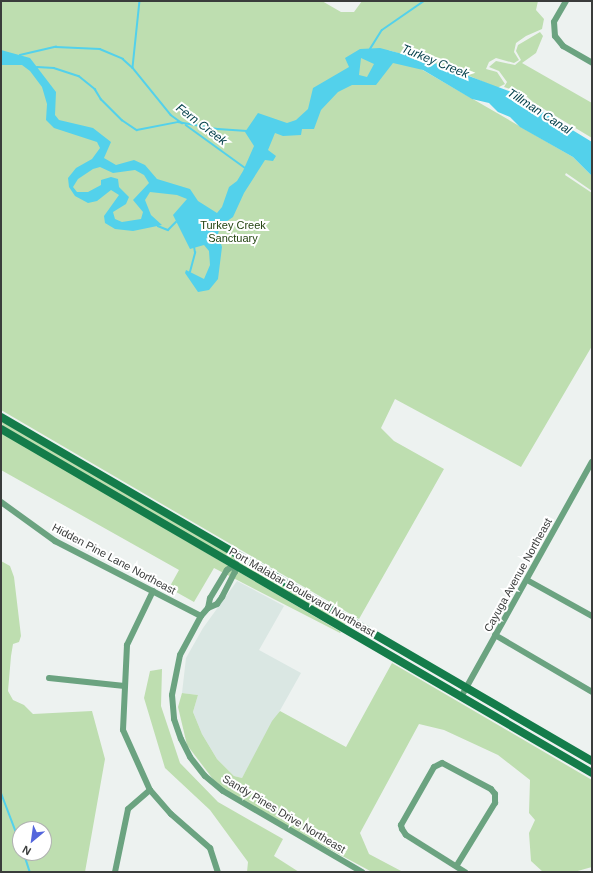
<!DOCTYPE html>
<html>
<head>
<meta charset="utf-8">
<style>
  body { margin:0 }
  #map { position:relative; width:593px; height:873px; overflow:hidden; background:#edf2f0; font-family:Arial,sans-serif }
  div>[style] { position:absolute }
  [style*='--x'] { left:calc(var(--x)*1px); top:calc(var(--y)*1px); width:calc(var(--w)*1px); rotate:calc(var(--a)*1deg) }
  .built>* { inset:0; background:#dae7e3 }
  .green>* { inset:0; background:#bedeb0 }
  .water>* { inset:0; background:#53d1eb }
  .stream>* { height:1.5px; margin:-0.75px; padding:0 0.75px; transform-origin:0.75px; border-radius:0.75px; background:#53d1eb }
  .street>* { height:6px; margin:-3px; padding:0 3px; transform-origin:3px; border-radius:3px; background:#6ba380 }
  .secondary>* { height:8px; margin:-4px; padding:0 4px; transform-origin:4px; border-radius:4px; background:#147c4a }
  span { translate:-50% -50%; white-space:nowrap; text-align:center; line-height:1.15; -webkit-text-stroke:4px #fff; paint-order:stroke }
  .park-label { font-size:11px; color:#224310 }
  .street-label { font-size:11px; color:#3a3c3b }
  .water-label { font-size:12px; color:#04404b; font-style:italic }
  .frame { position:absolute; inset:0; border:2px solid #3a3c3b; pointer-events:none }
  .north { position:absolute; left:12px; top:821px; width:40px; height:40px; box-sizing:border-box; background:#fff; border:1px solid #b0b1b1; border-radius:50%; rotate:209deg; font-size:11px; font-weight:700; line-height:16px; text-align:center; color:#3a3c3b }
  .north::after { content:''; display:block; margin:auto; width:14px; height:18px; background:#5466dc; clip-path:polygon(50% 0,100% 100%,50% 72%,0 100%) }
</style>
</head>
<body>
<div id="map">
  <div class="built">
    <div style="clip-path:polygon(237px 581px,284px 606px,259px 650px,301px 673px,242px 778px,234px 776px,217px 759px,202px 734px,193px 712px,198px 695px,182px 693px,186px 658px,203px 628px)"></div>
  </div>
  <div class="green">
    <div style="clip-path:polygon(1px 1px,322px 1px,341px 12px,354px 12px,362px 1px,538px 1px,536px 10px,544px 19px,542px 29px,526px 36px,516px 43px,514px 52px,519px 60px,514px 63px,496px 58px,489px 62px,486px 69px,497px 72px,505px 84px,497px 88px,463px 73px,388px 50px,573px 157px,592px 176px,592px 191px,566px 173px,565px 175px,592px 193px,592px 346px,521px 467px,395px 399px,381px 428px,394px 441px,444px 469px,359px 619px,1px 410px)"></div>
    <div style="clip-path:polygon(540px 32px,543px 36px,536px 53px,522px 63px,592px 103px,592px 138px,534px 103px,524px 94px,504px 87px,507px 82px,499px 71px,489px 67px,496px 61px,515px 65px,521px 60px,516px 51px,518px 45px)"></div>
    <div style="clip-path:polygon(1px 421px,346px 622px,344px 626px,3px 426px)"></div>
    <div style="clip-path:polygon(1px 432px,341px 632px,340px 633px,214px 568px,194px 602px,169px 588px,179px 570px,1px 470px)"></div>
    <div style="clip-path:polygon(evenodd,1px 561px,10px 566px,14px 577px,21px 636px,19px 642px,13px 644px,11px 656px,8px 691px,13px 700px,24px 705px,33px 714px,92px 711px,105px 759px,85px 872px,1px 872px,1px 561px,20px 829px,44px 829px,44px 853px,20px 853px,20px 829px)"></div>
    <div style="clip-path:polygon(392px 663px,592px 780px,592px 867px,574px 872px,543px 872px,531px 861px,529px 833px,535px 820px,529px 813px,530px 780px,498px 755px,444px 730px,419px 724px,360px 833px,369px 854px,403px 872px,372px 872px,222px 791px,187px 745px,178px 707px,182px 693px,198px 695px,193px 712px,202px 734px,217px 759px,234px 776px,242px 778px,272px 721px,280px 711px,346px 747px)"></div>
    <div style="clip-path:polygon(162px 669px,161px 706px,180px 763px,218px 802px,283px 839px,274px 856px,299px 872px,247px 872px,248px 862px,210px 810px,165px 768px,144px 698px,150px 671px)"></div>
  </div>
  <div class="water">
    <div style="clip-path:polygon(evenodd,380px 48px,429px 61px,522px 96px,533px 106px,592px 142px,592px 176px,573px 157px,520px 127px,510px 117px,498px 112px,489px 103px,472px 99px,423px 70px,393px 63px,376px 85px,352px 85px,338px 92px,321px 110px,314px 129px,302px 129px,301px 135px,283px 136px,275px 133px,268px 150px,276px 156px,273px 161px,265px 160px,244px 193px,233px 217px,220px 226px,218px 234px,222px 247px,218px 279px,209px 290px,198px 292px,185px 273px,186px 270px,204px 279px,210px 265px,209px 251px,204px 245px,190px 249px,173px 215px,187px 199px,177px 195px,150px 192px,145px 200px,151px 215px,162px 225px,133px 231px,115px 229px,105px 223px,104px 216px,119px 195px,111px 190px,97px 201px,88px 203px,75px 196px,69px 187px,68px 178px,76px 168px,92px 159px,100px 148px,97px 142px,54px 128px,46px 120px,47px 104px,42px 87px,30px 71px,22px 65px,1px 65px,1px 50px,30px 58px,56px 92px,55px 115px,59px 120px,93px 128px,111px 142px,104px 158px,116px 165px,134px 160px,145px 165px,157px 179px,190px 189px,198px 201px,217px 213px,222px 207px,229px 187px,237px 181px,243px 171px,254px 146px,245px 132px,258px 113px,287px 123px,296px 120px,308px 109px,313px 88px,349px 67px,345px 58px,360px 49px,380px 48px,361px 58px,374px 64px,367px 77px,359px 75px,361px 58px,380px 48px,100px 167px,113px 173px,135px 170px,144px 175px,149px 183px,133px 200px,143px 212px,141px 219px,122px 222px,115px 219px,113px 212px,126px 204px,129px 197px,119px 187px,118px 179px,111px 177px,101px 180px,101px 185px,88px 192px,77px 192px,73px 187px,78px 179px,93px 169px,100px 167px)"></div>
  </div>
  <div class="stream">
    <div style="--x:140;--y:1;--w:67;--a:96"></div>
    <div style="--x:133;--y:68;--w:60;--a:51"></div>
    <div style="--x:171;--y:115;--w:14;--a:36"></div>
    <div style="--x:370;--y:49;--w:22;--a:-58"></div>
    <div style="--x:382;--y:30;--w:51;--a:-34.6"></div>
    <div style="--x:20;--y:55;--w:37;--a:-13"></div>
    <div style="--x:56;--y:47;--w:44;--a:2.6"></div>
    <div style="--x:100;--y:49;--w:25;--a:23"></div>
    <div style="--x:123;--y:59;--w:13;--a:42"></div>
    <div style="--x:37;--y:67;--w:17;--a:3"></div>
    <div style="--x:54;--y:68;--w:26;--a:18"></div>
    <div style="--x:79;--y:76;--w:21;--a:39"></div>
    <div style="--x:95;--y:89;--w:12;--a:59"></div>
    <div style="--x:101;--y:99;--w:30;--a:45"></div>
    <div style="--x:122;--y:120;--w:18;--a:34"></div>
    <div style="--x:137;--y:130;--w:42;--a:-11"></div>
    <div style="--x:178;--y:122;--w:41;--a:9.9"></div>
    <div style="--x:218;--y:129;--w:29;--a:4"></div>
    <div style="--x:186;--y:125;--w:72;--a:35.9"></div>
    <div style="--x:158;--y:226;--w:11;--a:22"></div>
    <div style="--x:168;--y:230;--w:11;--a:-45"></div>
    <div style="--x:190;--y:272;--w:20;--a:-75"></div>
    <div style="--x:195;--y:253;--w:6;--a:-99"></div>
    <div style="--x:1;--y:792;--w:53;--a:69.2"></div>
    <div style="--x:24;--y:853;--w:20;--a:72"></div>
  </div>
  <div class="street">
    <div style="--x:566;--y:1;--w:24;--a:120"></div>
    <div style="--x:554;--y:22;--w:14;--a:86"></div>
    <div style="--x:555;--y:36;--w:13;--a:51"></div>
    <div style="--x:563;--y:46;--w:34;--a:30"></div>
    <div style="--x:1;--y:502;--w:67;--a:35.8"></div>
    <div style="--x:55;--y:541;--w:164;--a:27.2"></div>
    <div style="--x:240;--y:556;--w:11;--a:124"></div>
    <div style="--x:234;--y:565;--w:9;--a:144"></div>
    <div style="--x:227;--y:570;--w:33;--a:121"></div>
    <div style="--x:210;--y:598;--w:10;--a:101"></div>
    <div style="--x:208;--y:608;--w:11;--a:131"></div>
    <div style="--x:201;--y:616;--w:44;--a:118.3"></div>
    <div style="--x:180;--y:655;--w:41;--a:101.3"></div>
    <div style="--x:172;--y:695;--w:24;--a:85"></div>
    <div style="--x:174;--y:719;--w:21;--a:71"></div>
    <div style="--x:181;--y:739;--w:20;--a:63"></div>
    <div style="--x:190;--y:757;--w:24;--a:52"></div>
    <div style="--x:205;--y:776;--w:23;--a:40"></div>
    <div style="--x:223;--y:791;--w:161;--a:30.2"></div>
    <div style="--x:527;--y:580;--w:74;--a:29"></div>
    <div style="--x:153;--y:591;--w:60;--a:115.7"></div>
    <div style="--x:127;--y:645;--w:85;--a:92.7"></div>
    <div style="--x:123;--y:730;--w:66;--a:65.8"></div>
    <div style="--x:150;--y:790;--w:32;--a:49"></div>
    <div style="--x:171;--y:814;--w:52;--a:41.1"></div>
    <div style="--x:210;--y:848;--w:25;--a:72"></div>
    <div style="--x:208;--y:608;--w:10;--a:-24"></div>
    <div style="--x:217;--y:604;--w:9;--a:-54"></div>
    <div style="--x:222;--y:597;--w:28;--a:-63"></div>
    <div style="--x:235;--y:572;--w:7;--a:-98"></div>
    <div style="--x:495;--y:635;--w:113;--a:30.4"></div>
    <div style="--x:49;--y:678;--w:76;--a:6"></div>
    <div style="--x:461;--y:697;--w:269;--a:-60.9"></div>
    <div style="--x:457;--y:865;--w:73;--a:-58.5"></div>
    <div style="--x:495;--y:803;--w:9;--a:-90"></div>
    <div style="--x:495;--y:794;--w:6;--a:-129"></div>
    <div style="--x:491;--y:789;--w:55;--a:-152"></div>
    <div style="--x:442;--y:763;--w:9;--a:153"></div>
    <div style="--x:434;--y:767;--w:67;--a:119.6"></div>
    <div style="--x:401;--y:825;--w:4;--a:76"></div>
    <div style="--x:402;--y:829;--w:7;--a:56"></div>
    <div style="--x:406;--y:835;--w:70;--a:32.1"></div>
    <div style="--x:115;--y:872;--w:64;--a:-78.3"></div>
    <div style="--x:128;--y:809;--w:29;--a:-41"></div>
  </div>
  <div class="secondary">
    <div style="--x:1;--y:417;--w:684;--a:30.2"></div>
    <div style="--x:1;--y:429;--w:684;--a:30.2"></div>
  </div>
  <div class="park-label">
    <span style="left:233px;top:232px">Turkey Creek<br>Sanctuary</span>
  </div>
  <div class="street-label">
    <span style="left:114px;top:559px;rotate:28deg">Hidden Pine Lane Northeast</span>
    <span style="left:518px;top:575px;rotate:-61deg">Cayuga Avenue Northeast</span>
    <span style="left:302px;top:592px;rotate:30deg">Port Malabar Boulevard Northeast</span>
    <span style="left:284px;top:814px;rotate:31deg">Sandy Pines Drive Northeast</span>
  </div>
  <div class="water-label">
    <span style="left:435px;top:62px;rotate:22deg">Turkey Creek</span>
    <span style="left:539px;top:112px;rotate:33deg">Tillman Canal</span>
    <span style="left:201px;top:125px;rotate:37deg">Fern Creek</span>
  </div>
  <div class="frame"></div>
  <div class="north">N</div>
</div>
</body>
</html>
